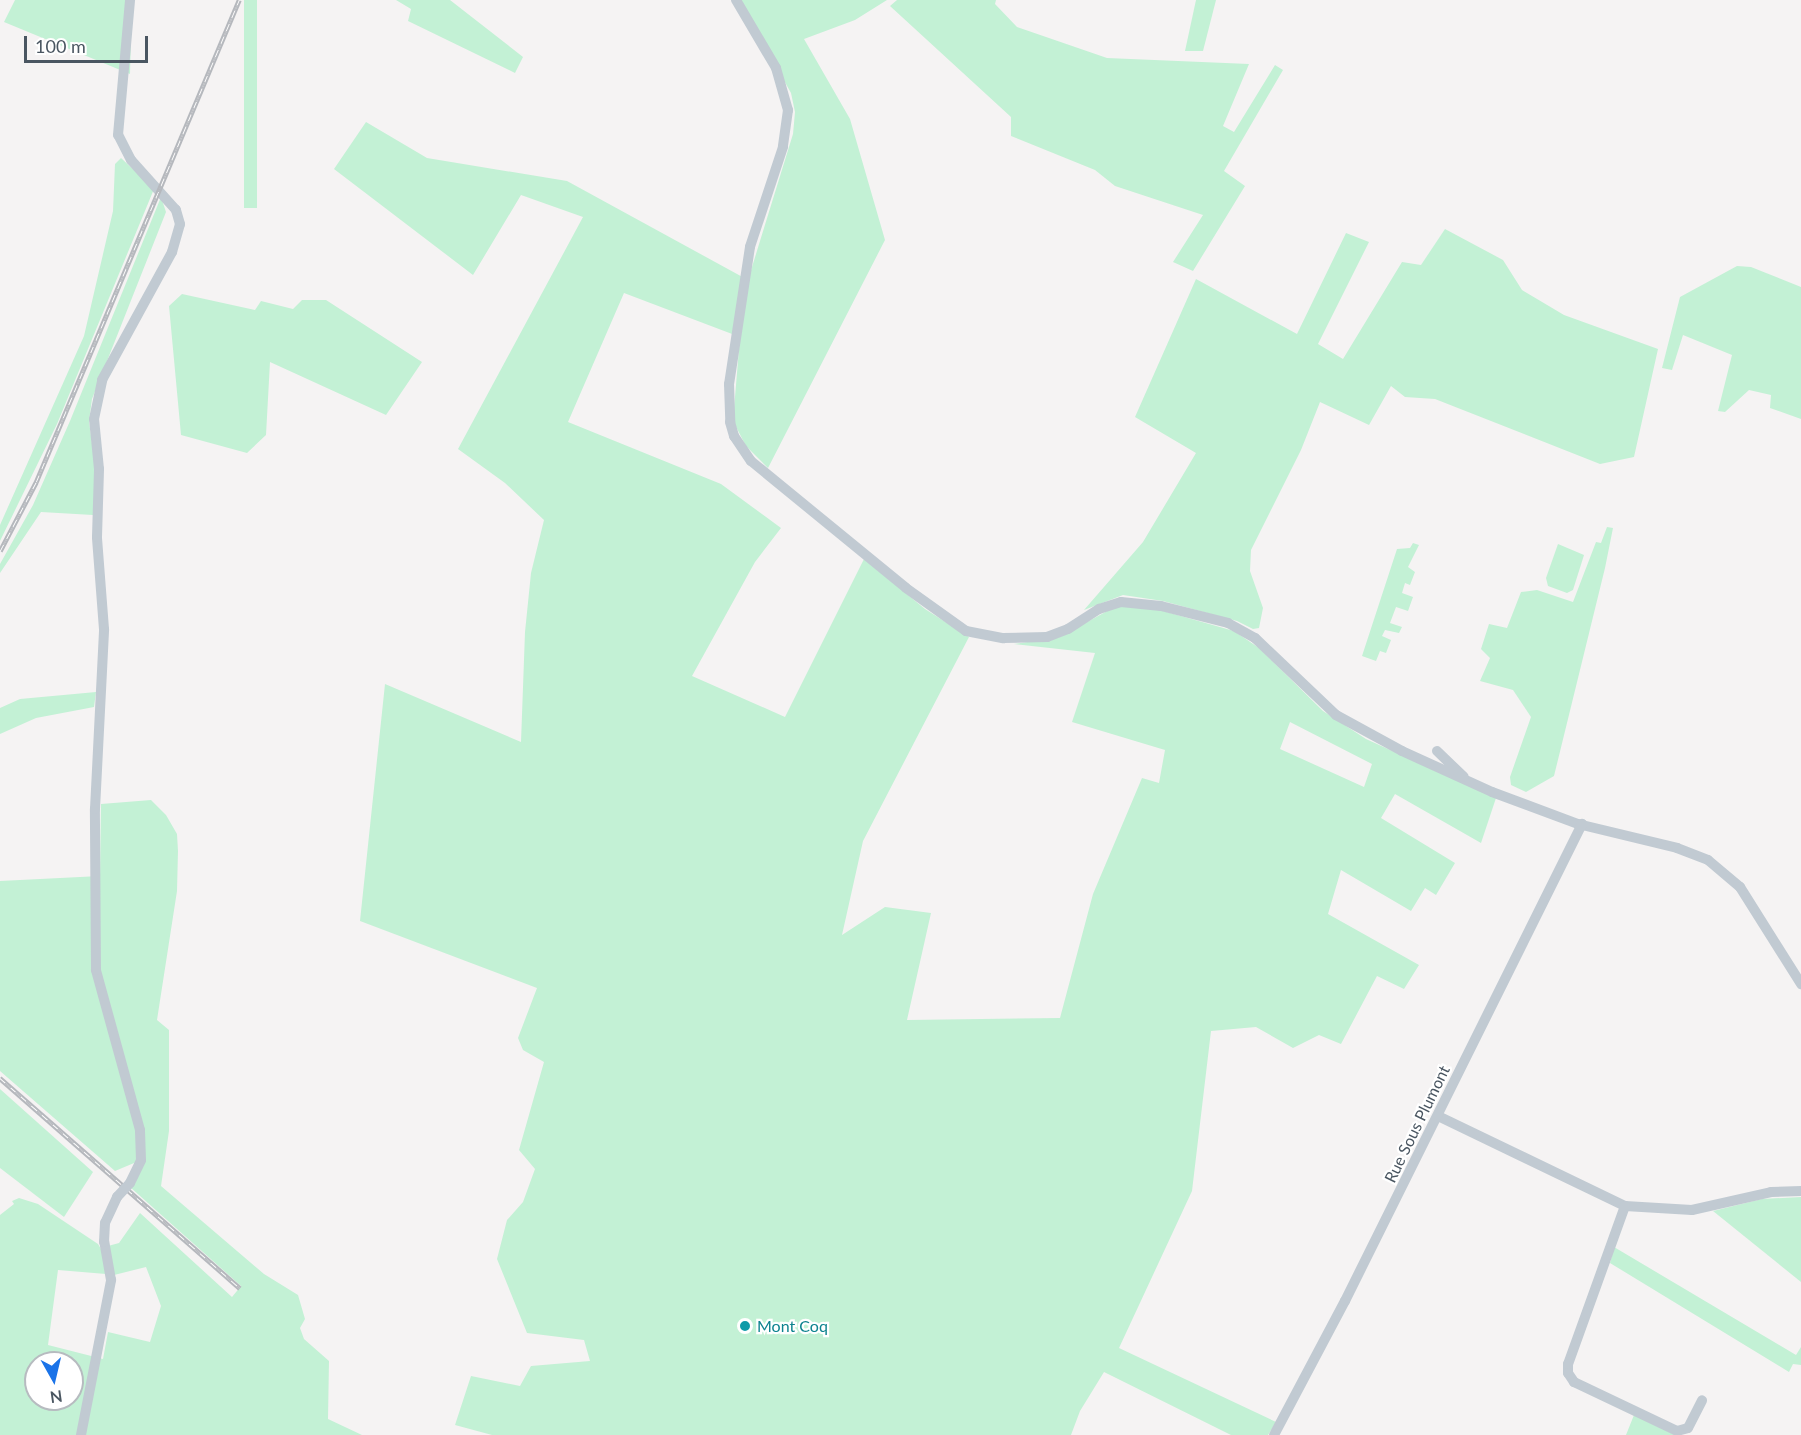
<!DOCTYPE html>
<html>
<head>
<meta charset="utf-8">
<style>
  body { margin:0 }
  #map { position:relative; width:1801px; height:1435px; overflow:hidden; background:#f5f3f3; font-family:Lato,sans-serif }
  div>[style] { position:absolute }
  [style*='--x'] { left:calc(var(--x)*1px); top:calc(var(--y)*1px); width:calc(var(--w)*1px); rotate:calc(var(--a)*1deg) }
  .green>* { inset:0; background:#c3f1d5; transform-origin:0 0 }
  .minor>* { height:10px; margin:-5px; padding:0 5px; transform-origin:5px; border-radius:5px; background:#c1cad2 }
  .rail>* { height:4.5px; margin-top:-2.25px; transform-origin:0; background:repeating-linear-gradient(90deg,#fff 0 7px,#b5b8bd 0 14px); box-sizing:border-box; border-block:2px solid #b5b8bd }
  .minor-bridge>* { height:10px; margin:-5px; padding:0 5px; transform-origin:5px; border-radius:5px; background:#c1cad2 }
  .dots>* { width:16px; height:16px; translate:-50% -50%; box-sizing:border-box; border:3px solid #fff; border-radius:50% }
  span { translate:-50% -50%; white-space:nowrap; text-align:center; line-height:1.15; -webkit-text-stroke:4.5px #fff; paint-order:stroke }
  .street-label { font-size:16px; color:#4a5661 }
  .culture-label { font-size:16px; color:#0d838f }
  .left { translate:0 -50%; text-align:left }
  .north { position:absolute; left:24px; top:1351px; width:60px; height:60px; box-sizing:border-box; background:#fff; border:2px solid #b7bbc0; border-radius:50%; rotate:172deg; font-size:16px; font-weight:700; line-height:24px; text-align:center; color:#4a5661 }
  .north::after { content:''; display:block; margin:auto; width:21px; height:27px; background:#1a73e8; clip-path:polygon(50% 0,100% 100%,50% 72%,0 100%) }
  .scale { position:absolute; left:24px; top:36px; width:124px; height:27px; box-sizing:border-box; border:3px solid #4a5661; border-top:0; padding-left:8px; font-size:18px; line-height:21px; white-space:nowrap; color:#4a5661; -webkit-text-stroke:4px #fff; paint-order:stroke }
</style>
</head>
<body>
<div id="map">
  <div class="green">
    <div style="clip-path:polygon(15px 0,132px 0,130px 74px,4px 22px)"></div>
    <div style="left:244px;top:0;width:13px;height:208px"></div>
    <div style="clip-path:polygon(396px 0,450px 0,523px 57px,515px 73px,408px 21px,411px 9px)"></div>
    <div style="clip-path:polygon(evenodd,739px 0,887px 0,855px 20px,804px 39px,850px 119px,885px 240px,768px 468px,746px 446px,733px 421px,740px 337px,624px 293px,568px 422px,721px 484px,781px 528px,755px 562px,692px 676px,785px 717px,864px 559px,925px 609px,969px 637px,863px 841px,842px 935px,885px 907px,931px 913px,907px 1020px,1060px 1018px,1093px 894px,1142px 778px,1159px 783px,1165px 750px,1072px 722px,1095px 653px,1014px 644px,1060px 637px,1118px 605px,1156px 609px,1234px 631px,1259px 648px,1323px 711px,1366px 739px,1496px 798px,1481px 843px,1395px 794px,1381px 818px,1455px 863px,1436px 895px,1425px 888px,1411px 911px,1341px 870px,1328px 914px,1419px 965px,1404px 989px,1377px 976px,1341px 1044px,1319px 1035px,1293px 1048px,1256px 1027px,1211px 1031px,1192px 1191px,1119px 1348px,1276px 1422px,1268px 1435px,1231px 1435px,1104px 1372px,1080px 1411px,1071px 1435px,492px 1435px,455px 1425px,471px 1376px,520px 1386px,531px 1366px,590px 1361px,584px 1340px,527px 1333px,497px 1259px,507px 1220px,523px 1202px,535px 1169px,519px 1150px,544px 1062px,523px 1050px,518px 1038px,537px 988px,360px 921px,385px 684px,521px 742px,525px 632px,531px 573px,544px 520px,505px 483px,458px 449px,583px 217px,521px 195px,473px 275px,334px 169px,366px 122px,427px 158px,567px 181px,748px 280px,793px 134px,795px 112px,791px 93px,739px 0,1290px 722px,1372px 764px,1364px 787px,1280px 749px,1290px 722px)"></div>
    <div style="clip-path:polygon(897px 0,996px 0,995px 4px,1017px 27px,1107px 58px,1249px 64px,1223px 126px,1234px 132px,1275px 65px,1283px 70px,1224px 171px,1245px 186px,1193px 271px,1173px 262px,1203px 215px,1115px 186px,1095px 170px,1011px 136px,1011px 117px,890px 6px)"></div>
    <div style="clip-path:polygon(1196px 0,1216px 0,1203px 51px,1185px 51px)"></div>
    <div style="clip-path:polygon(121px 158px,154px 189px,57px 424px,0 541px,0 525px,84px 336px,113px 211px,115px 164px)"></div>
    <div style="clip-path:polygon(161px 197px,166px 212px,92px 399px,89px 421px,96px 474px,93px 515px,41px 512px,0 573px,0 564px,33px 505px,70px 421px)"></div>
    <div style="clip-path:polygon(1445px 229px,1503px 260px,1522px 290px,1564px 315px,1658px 349px,1634px 457px,1600px 464px,1435px 399px,1405px 397px,1391px 386px,1369px 425px,1320px 402px,1301px 450px,1251px 550px,1250px 571px,1263px 608px,1259px 628px,1253px 629px,1237px 621px,1163px 601px,1123px 595px,1084px 610px,1143px 542px,1196px 453px,1135px 417px,1196px 279px,1297px 334px,1346px 233px,1369px 242px,1318px 344px,1343px 359px,1402px 262px,1421px 265px)"></div>
    <div style="clip-path:polygon(1737px 266px,1751px 267px,1801px 287px,1801px 419px,1770px 408px,1771px 395px,1749px 390px,1725px 412px,1718px 411px,1732px 355px,1683px 335px,1672px 370px,1662px 368px,1680px 297px)"></div>
    <div style="clip-path:polygon(182px 294px,255px 310px,261px 301px,293px 309px,302px 300px,326px 300px,422px 362px,386px 415px,270px 362px,266px 435px,247px 453px,181px 435px,169px 306px)"></div>
    <div style="clip-path:polygon(1607px 527px,1613px 528px,1605px 568px,1554px 776px,1526px 792px,1511px 785px,1510px 777px,1531px 717px,1513px 690px,1480px 681px,1490px 658px,1481px 649px,1489px 624px,1507px 628px,1521px 592px,1537px 590px,1573px 602px,1596px 542px,1601px 543px)"></div>
    <div style="clip-path:polygon(1413px 543px,1419px 545px,1408px 567px,1415px 572px,1410px 585px,1405px 583px,1402px 593px,1413px 597px,1408px 611px,1396px 607px,1390px 623px,1402px 627px,1399px 633px,1385px 630px,1382px 636px,1391px 640px,1386px 653px,1380px 651px,1376px 661px,1362px 656px,1397px 549px,1410px 548px)"></div>
    <div style="clip-path:polygon(1558px 544px,1584px 555px,1573px 590px,1567px 593px,1548px 586px,1546px 578px)"></div>
    <div style="clip-path:polygon(96px 692px,94px 707px,36px 718px,0 734px,0 708px,20px 699px)"></div>
    <div style="clip-path:polygon(evenodd,151px 800px,166px 815px,177px 834px,178px 851px,177px 891px,157px 1020px,169px 1030px,169px 1131px,161px 1186px,264px 1274px,298px 1295px,305px 1319px,300px 1328px,304px 1339px,329px 1361px,328px 1419px,362px 1435px,0 1435px,0 1215px,14px 1204px,12px 1201px,19px 1198px,38px 1204px,98px 1244px,104px 1254px,106px 1274px,58px 1270px,48px 1345px,103px 1359px,108px 1332px,150px 1342px,161px 1306px,146px 1267px,114px 1275px,108px 1246px,119px 1243px,140px 1213px,232px 1297px,241px 1286px,130px 1187px,146px 1158px,115px 1171px,0 1071px,0 881px,100px 876px,101px 804px,151px 800px,36px 1363px,72px 1363px,72px 1399px,36px 1399px,36px 1363px)"></div>
    <div style="clip-path:polygon(0 1089px,93px 1172px,64px 1217px,0 1168px)"></div>
    <div style="clip-path:polygon(1801px 1197px,1801px 1282px,1713px 1211px,1762px 1199px)"></div>
    <div style="clip-path:polygon(1614px 1247px,1796px 1355px,1801px 1347px,1801px 1365px,1793px 1364px,1789px 1372px,1610px 1263px)"></div>
    <div style="clip-path:polygon(1634px 1415px,1675px 1435px,1626px 1435px)"></div>
  </div>
  <div class="minor">
    <div style="--x:736;--y:0;--w:79;--a:59.5"></div>
    <div style="--x:776;--y:68;--w:44;--a:74.1"></div>
    <div style="--x:788;--y:110;--w:37;--a:98"></div>
    <div style="--x:783;--y:147;--w:105;--a:108.3"></div>
    <div style="--x:750;--y:247;--w:139;--a:98.7"></div>
    <div style="--x:729;--y:384;--w:38;--a:88"></div>
    <div style="--x:730;--y:422;--w:15;--a:74"></div>
    <div style="--x:734;--y:436;--w:30;--a:56"></div>
    <div style="--x:751;--y:461;--w:200;--a:39.3"></div>
    <div style="--x:906;--y:588;--w:74;--a:35.6"></div>
    <div style="--x:966;--y:631;--w:38;--a:11"></div>
    <div style="--x:1003;--y:638;--w:44;--a:-1.3"></div>
    <div style="--x:1047;--y:637;--w:22;--a:-21"></div>
    <div style="--x:1068;--y:629;--w:37;--a:-33"></div>
    <div style="--x:1099;--y:609;--w:23;--a:-18"></div>
    <div style="--x:1121;--y:602;--w:40;--a:5.7"></div>
    <div style="--x:1161;--y:606;--w:69;--a:14.2"></div>
    <div style="--x:1228;--y:623;--w:31;--a:29"></div>
    <div style="--x:1255;--y:638;--w:112;--a:43.5"></div>
    <div style="--x:1336;--y:715;--w:75;--a:28.6"></div>
    <div style="--x:1402;--y:751;--w:99;--a:24.5"></div>
    <div style="--x:1492;--y:792;--w:92;--a:20.4"></div>
    <div style="--x:1578;--y:824;--w:102;--a:13.6"></div>
    <div style="--x:1677;--y:848;--w:33;--a:21"></div>
    <div style="--x:1708;--y:860;--w:42;--a:40.2"></div>
    <div style="--x:1740;--y:887;--w:115;--a:57.8"></div>
    <div style="--x:1437;--y:751;--w:37;--a:44"></div>
    <div style="--x:1438;--y:1116;--w:208;--a:25.7"></div>
    <div style="--x:1625;--y:1206;--w:67;--a:3.4"></div>
    <div style="--x:1692;--y:1210;--w:81;--a:-12.8"></div>
    <div style="--x:1771;--y:1192;--w:30;--a:-2"></div>
    <div style="--x:130;--y:1183;--w:25;--a:-64"></div>
    <div style="--x:141;--y:1160;--w:30;--a:-92"></div>
    <div style="--x:140;--y:1130;--w:166;--a:-105.4"></div>
    <div style="--x:96;--y:970;--w:161;--a:-90.4"></div>
    <div style="--x:95;--y:809;--w:180;--a:-87.1"></div>
    <div style="--x:104;--y:629;--w:92;--a:-94.4"></div>
    <div style="--x:97;--y:537;--w:68;--a:-88.3"></div>
    <div style="--x:99;--y:469;--w:50;--a:-95.7"></div>
    <div style="--x:94;--y:419;--w:40;--a:-78"></div>
    <div style="--x:102;--y:380;--w:146;--a:-61.3"></div>
    <div style="--x:172;--y:252;--w:29;--a:-74"></div>
    <div style="--x:180;--y:224;--w:15;--a:-106"></div>
    <div style="--x:176;--y:210;--w:67;--a:-132"></div>
    <div style="--x:131;--y:160;--w:28;--a:-117"></div>
    <div style="--x:118;--y:135;--w:136;--a:-84.9"></div>
    <div style="--x:1625;--y:1206;--w:168;--a:109.8"></div>
    <div style="--x:1568;--y:1364;--w:9;--a:90"></div>
    <div style="--x:1568;--y:1373;--w:11;--a:56"></div>
    <div style="--x:1574;--y:1382;--w:114;--a:25.4"></div>
    <div style="--x:1677;--y:1431;--w:11;--a:-15"></div>
    <div style="--x:1688;--y:1428;--w:31;--a:-63"></div>
    <div style="--x:81;--y:1435;--w:158;--a:-79"></div>
    <div style="--x:111;--y:1280;--w:39;--a:-100"></div>
    <div style="--x:104;--y:1242;--w:19;--a:-87"></div>
    <div style="--x:105;--y:1223;--w:29;--a:-65"></div>
    <div style="--x:1274;--y:1435;--w:152;--a:-62.1"></div>
    <div style="--x:1345;--y:1301;--w:533;--a:-63.58"></div>
  </div>
  <div class="rail">
    <div style="--x:0;--y:551;--w:78;--a:-62.4"></div>
    <div style="--x:36;--y:482;--w:523;--a:-67.16"></div>
    <div style="--x:0;--y:1078;--w:319;--a:41.2"></div>
  </div>
  <div class="minor-bridge">
    <div style="--x:117;--y:1197;--w:19;--a:-47"></div>
  </div>
  <div class="dots">
    <div style="left:745px;top:1326px;background:#0f9aa8"></div>
  </div>
  <div class="street-label">
    <span style="left:1417px;top:1124px;rotate:-64deg">Rue Sous Plumont</span>
  </div>
  <div class="culture-label">
    <span class="left" style="left:757px;top:1326px">Mont Coq</span>
  </div>
  <div class="north">N</div>
  <div class="scale">100 m</div>
</div>
</body>
</html>
